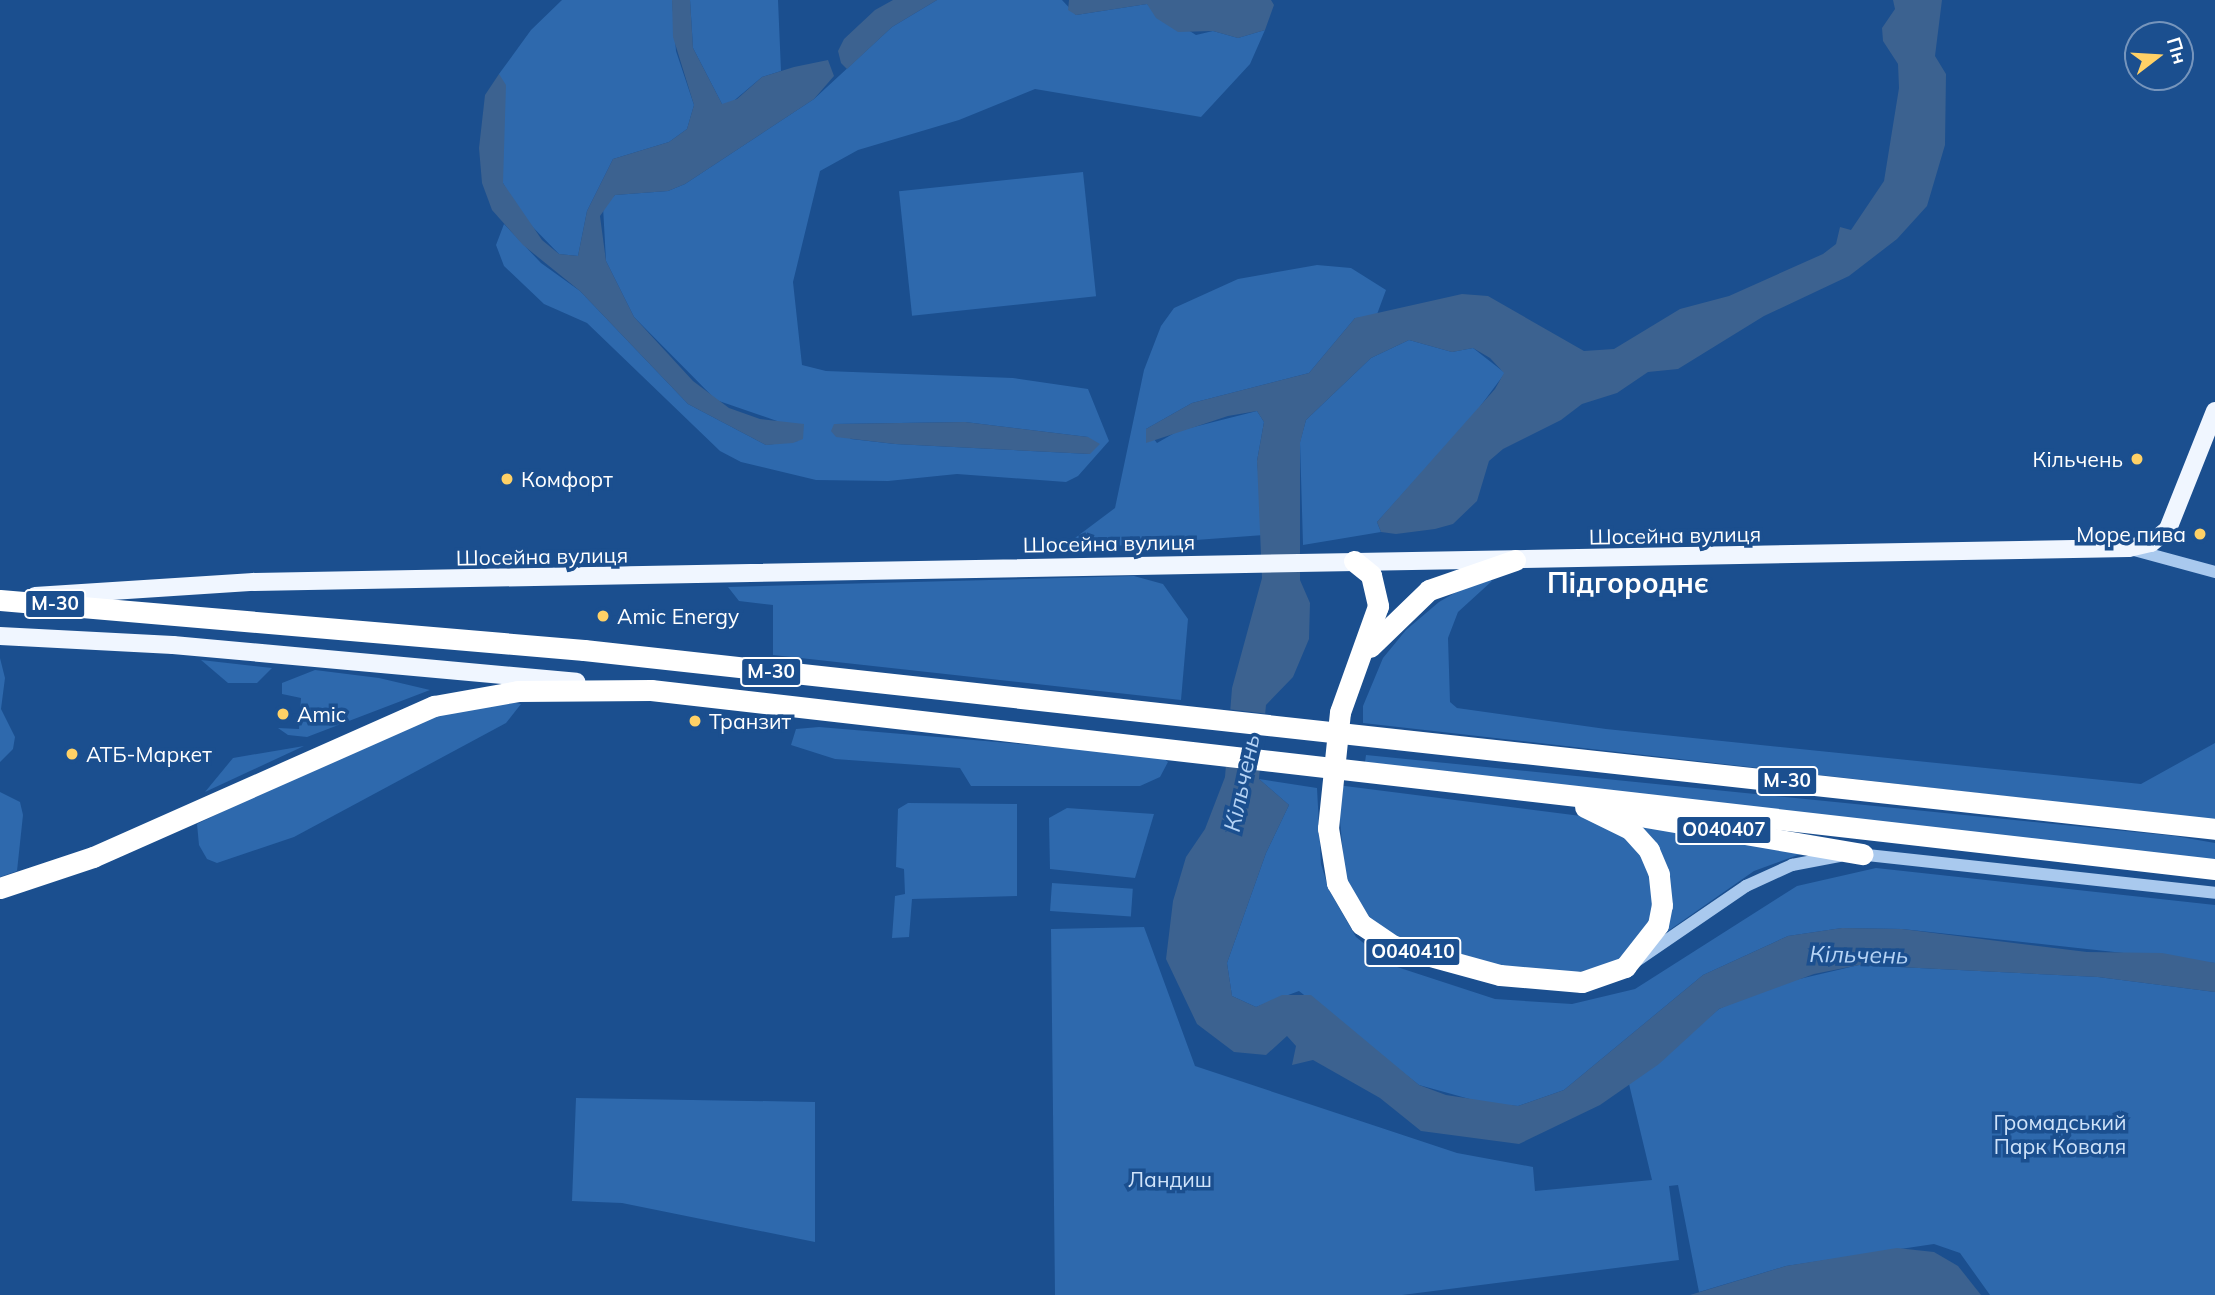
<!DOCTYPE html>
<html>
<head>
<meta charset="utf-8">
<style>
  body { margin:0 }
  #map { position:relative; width:2215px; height:1295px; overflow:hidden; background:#1b4f8f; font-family:Mulish,sans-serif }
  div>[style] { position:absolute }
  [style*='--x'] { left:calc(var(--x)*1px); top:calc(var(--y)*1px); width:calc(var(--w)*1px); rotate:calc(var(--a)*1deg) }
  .green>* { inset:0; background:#2e69ad; transform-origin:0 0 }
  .water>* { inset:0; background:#3c6290 }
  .pier>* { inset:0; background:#1b4f8f; transform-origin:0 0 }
  .minor>* { height:12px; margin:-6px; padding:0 6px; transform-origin:6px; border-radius:6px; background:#a9c9ee }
  .major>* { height:18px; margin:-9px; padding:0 9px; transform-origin:9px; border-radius:9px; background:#f0f6ff }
  .highway>* { height:21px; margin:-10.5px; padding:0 10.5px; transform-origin:10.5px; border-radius:10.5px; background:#fff }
  .dots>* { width:19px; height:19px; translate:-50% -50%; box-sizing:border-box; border:4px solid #1b4f8f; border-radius:50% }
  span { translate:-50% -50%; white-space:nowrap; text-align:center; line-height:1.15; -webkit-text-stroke:7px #1b4f8f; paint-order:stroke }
  .shield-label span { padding:2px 5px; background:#1b4f8f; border:2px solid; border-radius:5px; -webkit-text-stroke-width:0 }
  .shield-label { font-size:19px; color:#fff; font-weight:700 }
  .poi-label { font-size:21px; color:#fff }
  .right { translate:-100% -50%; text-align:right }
  .left { translate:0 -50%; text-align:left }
  .street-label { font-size:21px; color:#fff }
  .park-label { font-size:21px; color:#cfe3fa }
  .water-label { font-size:23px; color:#b5d3f5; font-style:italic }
  .district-label { font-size:28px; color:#fff; font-weight:700 }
  .north { position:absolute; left:2124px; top:21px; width:70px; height:70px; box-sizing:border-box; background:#1b4f8f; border:2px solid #7695bc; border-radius:50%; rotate:73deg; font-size:19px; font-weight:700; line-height:28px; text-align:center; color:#fff }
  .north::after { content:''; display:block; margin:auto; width:24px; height:32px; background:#ffd166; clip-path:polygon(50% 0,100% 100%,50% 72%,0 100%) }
</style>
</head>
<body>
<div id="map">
  <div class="green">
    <div style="clip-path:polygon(562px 0,672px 0,676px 51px,694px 105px,687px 129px,669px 142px,613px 159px,587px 211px,578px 256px,559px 254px,519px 213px,503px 183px,500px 159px,499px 74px,531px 30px)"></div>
    <div style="clip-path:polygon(690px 0,778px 0,781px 71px,762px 77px,730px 104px,722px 104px,693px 48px)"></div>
    <div style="clip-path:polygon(evenodd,937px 0,1062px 0,1076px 15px,1147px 4px,1196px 35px,1213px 31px,1238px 38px,1265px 30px,1250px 64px,1201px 117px,1035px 89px,959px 120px,858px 150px,820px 171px,793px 282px,802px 365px,826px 371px,1013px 378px,1088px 389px,1109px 441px,1078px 476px,1066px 482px,957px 474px,888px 481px,816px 480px,741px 462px,720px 451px,587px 323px,544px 304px,504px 266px,496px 245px,504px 224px,541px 263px,580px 291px,688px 404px,766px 445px,798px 441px,777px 421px,716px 400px,634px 317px,606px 261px,603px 207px,615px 195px,668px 191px,685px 184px,814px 99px,892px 27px,937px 0,965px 422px,1088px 437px,1090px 454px,895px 444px,851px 439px,835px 424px,965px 422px)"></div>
    <div style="left:1083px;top:172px;width:125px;height:185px;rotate:84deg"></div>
    <div style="clip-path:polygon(1317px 265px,1351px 268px,1386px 290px,1376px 317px,1355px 318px,1309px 373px,1192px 403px,1146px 429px,1157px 443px,1178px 431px,1257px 411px,1264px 422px,1257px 461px,1264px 535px,1059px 550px,1115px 508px,1144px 370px,1161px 326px,1174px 308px,1238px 279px)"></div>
    <div style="clip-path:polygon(1409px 340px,1452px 352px,1473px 348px,1505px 373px,1470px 420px,1377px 522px,1381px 532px,1303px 545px,1300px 442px,1306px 420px,1371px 358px)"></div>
    <div style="clip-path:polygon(1134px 576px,1163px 584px,1188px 619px,1181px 700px,773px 655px,773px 605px,739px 601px,728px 587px)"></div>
    <div style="clip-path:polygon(1484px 576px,1492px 581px,1458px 612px,1448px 638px,1450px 702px,1457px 708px,1606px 729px,2141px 784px,2215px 743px,2215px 820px,1363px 723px,1363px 706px,1383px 658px,1406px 630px,1439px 602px)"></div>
    <div style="clip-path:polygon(0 658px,5px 678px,1px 709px,15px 737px,13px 749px,0 762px)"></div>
    <div style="clip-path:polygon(201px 660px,272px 668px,257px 683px,228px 683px)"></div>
    <div style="clip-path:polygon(315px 670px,379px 678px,430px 690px,307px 737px,288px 735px,278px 728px,299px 729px,301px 698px,282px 694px,282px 683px)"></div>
    <div style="clip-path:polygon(506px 701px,521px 704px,506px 723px,294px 837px,217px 863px,207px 859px,199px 845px,197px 824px,368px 741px,432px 715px)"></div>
    <div style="clip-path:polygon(819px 727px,1161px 756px,1168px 762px,1160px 777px,1140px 786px,971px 786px,960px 768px,835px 759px,791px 745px,796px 729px)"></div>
    <div style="clip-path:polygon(304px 746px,205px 792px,233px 758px)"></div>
    <div style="clip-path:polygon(1366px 755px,2175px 836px,2215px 843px,2215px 864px,1365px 762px)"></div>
    <div style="clip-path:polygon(1259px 779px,1317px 788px,1321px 864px,1329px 890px,1356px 937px,1391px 965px,1495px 999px,1572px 1004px,1635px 989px,1797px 886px,1876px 868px,2215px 905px,2215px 963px,1902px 929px,1842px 928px,1788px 936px,1703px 975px,1564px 1090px,1518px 1106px,1484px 1103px,1419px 1085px,1299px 991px,1256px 1007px,1232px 996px,1227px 963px,1266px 853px,1289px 805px)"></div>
    <div style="clip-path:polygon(1337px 785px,1581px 816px,1621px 831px,1647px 860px,1655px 906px,1641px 943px,1610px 965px,1568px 974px,1535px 974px,1398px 940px,1373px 925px,1345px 878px)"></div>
    <div style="clip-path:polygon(0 792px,20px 802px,23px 815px,17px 871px,0 877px)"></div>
    <div style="clip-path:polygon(908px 803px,1017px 804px,1017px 896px,912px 899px,909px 937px,892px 938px,895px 896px,905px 894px,904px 869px,896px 867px,898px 809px)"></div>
    <div style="clip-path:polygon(1067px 808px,1154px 814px,1135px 878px,1050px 869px,1049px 818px)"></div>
    <div style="clip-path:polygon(1633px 824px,1806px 852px,1754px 871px,1658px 938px,1667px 920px)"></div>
    <div style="left:1052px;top:883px;width:81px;height:28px;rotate:4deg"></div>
    <div style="clip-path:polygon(1144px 927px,1195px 1066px,1457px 1153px,1533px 1167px,1535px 1191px,1652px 1180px,1629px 1084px,1719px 1009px,1769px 986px,1859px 965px,2098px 977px,2215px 992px,2215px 1295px,1990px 1295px,1960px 1253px,1934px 1244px,1786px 1266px,1699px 1292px,1678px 1185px,1669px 1186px,1679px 1260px,1402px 1295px,1055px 1295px,1051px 929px)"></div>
    <div style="clip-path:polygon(576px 1098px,815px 1102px,815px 1242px,622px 1203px,572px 1201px)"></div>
  </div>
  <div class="water">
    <div style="clip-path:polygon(672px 0,690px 0,693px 48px,722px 104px,737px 99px,762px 77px,794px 67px,828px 60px,834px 76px,814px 99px,685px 184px,668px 191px,615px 195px,600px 216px,606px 261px,634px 317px,693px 381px,729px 408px,760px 419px,804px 424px,803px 439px,793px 443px,766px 445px,688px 404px,580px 291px,523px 245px,492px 210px,482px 183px,479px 148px,485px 95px,499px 74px,506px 85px,503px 183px,542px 240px,559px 254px,578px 256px,587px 211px,613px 159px,669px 142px,687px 129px,694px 105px,673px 37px)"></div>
    <div style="clip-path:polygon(937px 0,892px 27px,847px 69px,841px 63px,838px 51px,844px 39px,875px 10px,893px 0)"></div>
    <div style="clip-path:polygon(1069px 0,1271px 0,1274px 5px,1265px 30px,1238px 38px,1213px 31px,1178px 32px,1156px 18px,1147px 4px,1076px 15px,1068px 10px)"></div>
    <div style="clip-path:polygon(1893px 0,1942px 0,1935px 56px,1946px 74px,1945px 145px,1927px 206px,1897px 239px,1849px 276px,1764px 316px,1678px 369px,1648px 372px,1617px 393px,1582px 404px,1561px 420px,1503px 449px,1489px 461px,1477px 501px,1453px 524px,1435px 529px,1396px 534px,1381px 532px,1377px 522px,1495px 389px,1504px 373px,1490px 358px,1473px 348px,1452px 352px,1409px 340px,1371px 358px,1306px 420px,1300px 443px,1300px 580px,1310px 603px,1309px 639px,1293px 677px,1266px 705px,1259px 779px,1289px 805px,1266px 853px,1227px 963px,1232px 996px,1256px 1007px,1282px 995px,1311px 995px,1419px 1085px,1446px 1095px,1518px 1106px,1564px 1090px,1703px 975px,1788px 936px,1842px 928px,1902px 929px,2087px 952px,2162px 953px,2215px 963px,2215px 992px,2098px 977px,1859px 965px,1814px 974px,1719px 1009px,1659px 1064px,1600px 1105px,1519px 1144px,1421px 1131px,1380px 1098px,1313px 1060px,1292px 1065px,1296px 1046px,1287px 1036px,1266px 1055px,1234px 1052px,1197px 1024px,1166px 959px,1173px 901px,1186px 857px,1205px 829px,1225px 777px,1232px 688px,1262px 578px,1257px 461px,1264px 422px,1257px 411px,1228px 416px,1146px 443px,1146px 429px,1192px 403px,1309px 373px,1355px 318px,1462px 294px,1488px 296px,1584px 351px,1614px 349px,1680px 309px,1729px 296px,1823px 254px,1836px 244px,1840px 227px,1851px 230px,1884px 181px,1899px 88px,1898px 64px,1883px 41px,1882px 28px,1895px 9px)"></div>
    <div style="clip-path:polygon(965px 422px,1088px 437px,1100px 444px,1090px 454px,895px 444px,836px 437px,831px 431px,834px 424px)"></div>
    <div style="clip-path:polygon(1897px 1248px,1934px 1252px,1958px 1266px,1981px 1295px,1690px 1295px,1786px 1266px)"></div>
  </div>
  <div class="pier">
    <div style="left:1227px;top:709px;width:42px;height:54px;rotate:7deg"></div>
  </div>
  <div class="minor">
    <div style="--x:2134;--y:550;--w:84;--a:15.2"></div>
    <div style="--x:1858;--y:854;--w:359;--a:6.2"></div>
    <div style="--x:1635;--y:962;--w:135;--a:-34.4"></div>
    <div style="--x:1746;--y:886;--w:51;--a:-24.5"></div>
    <div style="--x:1792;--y:865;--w:48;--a:-10.8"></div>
  </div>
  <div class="major">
    <div style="--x:35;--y:596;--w:219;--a:-3.7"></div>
    <div style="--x:254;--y:582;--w:1875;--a:-1.04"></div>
    <div style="--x:2129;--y:548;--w:23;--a:-13"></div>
    <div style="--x:2151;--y:543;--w:22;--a:-39"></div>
    <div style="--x:2168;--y:529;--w:127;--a:-68.3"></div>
    <div style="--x:0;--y:636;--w:173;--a:3"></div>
    <div style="--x:173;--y:645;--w:405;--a:5.2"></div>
  </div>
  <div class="highway">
    <div style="--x:1354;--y:561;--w:22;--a:39"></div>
    <div style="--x:1371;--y:575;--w:32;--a:77"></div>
    <div style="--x:1378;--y:606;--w:113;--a:109.7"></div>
    <div style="--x:1340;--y:712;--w:117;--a:95.9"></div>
    <div style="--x:1328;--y:828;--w:56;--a:80.7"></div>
    <div style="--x:1337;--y:883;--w:48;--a:59.7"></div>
    <div style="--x:1361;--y:924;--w:40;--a:34"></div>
    <div style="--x:1394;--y:946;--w:110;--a:15.3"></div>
    <div style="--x:1500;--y:975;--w:82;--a:4.9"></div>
    <div style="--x:1582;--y:982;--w:46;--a:-19.2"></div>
    <div style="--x:1625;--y:967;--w:53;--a:-51.8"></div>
    <div style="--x:1658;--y:925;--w:20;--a:-79"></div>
    <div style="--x:1662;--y:905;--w:31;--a:-96"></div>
    <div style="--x:1659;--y:874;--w:26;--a:-113"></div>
    <div style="--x:1649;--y:850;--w:28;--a:-132"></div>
    <div style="--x:1630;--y:829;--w:50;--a:-153.9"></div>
    <div style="--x:0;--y:600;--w:586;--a:4.89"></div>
    <div style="--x:584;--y:650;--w:1641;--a:6.26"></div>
    <div style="--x:1370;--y:647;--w:82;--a:-44"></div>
    <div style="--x:1429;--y:590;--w:91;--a:-19.2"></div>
    <div style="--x:1622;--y:813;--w:244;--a:9.7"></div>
    <div style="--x:0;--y:888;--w:98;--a:-18.4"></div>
    <div style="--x:93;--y:857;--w:373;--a:-23.9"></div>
    <div style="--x:434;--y:706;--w:85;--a:-10.1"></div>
    <div style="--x:518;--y:691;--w:133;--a:-0.4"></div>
    <div style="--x:651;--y:690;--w:1574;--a:6.53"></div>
  </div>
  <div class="dots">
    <div style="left:2137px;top:459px;background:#ffd166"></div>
    <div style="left:507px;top:479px;background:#ffd166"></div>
    <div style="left:2200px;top:534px;background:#ffd166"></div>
    <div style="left:603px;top:616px;background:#ffd166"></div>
    <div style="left:283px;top:714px;background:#ffd166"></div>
    <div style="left:695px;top:721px;background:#ffd166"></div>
    <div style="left:72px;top:754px;background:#ffd166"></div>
  </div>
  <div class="shield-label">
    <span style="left:55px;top:604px">М-30</span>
    <span style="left:771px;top:672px">М-30</span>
    <span style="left:1787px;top:781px">М-30</span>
    <span style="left:1724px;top:830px">О040407</span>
    <span style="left:1413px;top:952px">О040410</span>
  </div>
  <div class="poi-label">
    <span class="right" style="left:2123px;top:459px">Кільчень</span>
    <span class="left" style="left:521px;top:479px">Комфорт</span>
    <span class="right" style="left:2186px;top:534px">Море пива</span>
    <span class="left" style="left:617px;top:616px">Amic Energy</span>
    <span class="left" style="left:297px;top:714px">Amic</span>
    <span class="left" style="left:709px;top:721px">Транзит</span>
    <span class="left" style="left:86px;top:754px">АТБ-Маркет</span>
  </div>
  <div class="street-label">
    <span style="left:1675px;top:535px;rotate:-1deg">Шосейна вулиця</span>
    <span style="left:1109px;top:543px;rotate:-1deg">Шосейна вулиця</span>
    <span style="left:542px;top:556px;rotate:-1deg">Шосейна вулиця</span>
  </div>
  <div class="park-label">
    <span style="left:2060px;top:1134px">Громадський<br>Парк Коваля</span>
    <span style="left:1170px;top:1179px">Ландиш</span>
  </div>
  <div class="water-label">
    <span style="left:1242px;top:783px;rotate:-78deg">Кільчень</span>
    <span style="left:1859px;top:955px;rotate:1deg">Кільчень</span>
  </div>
  <div class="district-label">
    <span style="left:1628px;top:583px">Підгороднє</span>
  </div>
  <div class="north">Пн</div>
</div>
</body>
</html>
